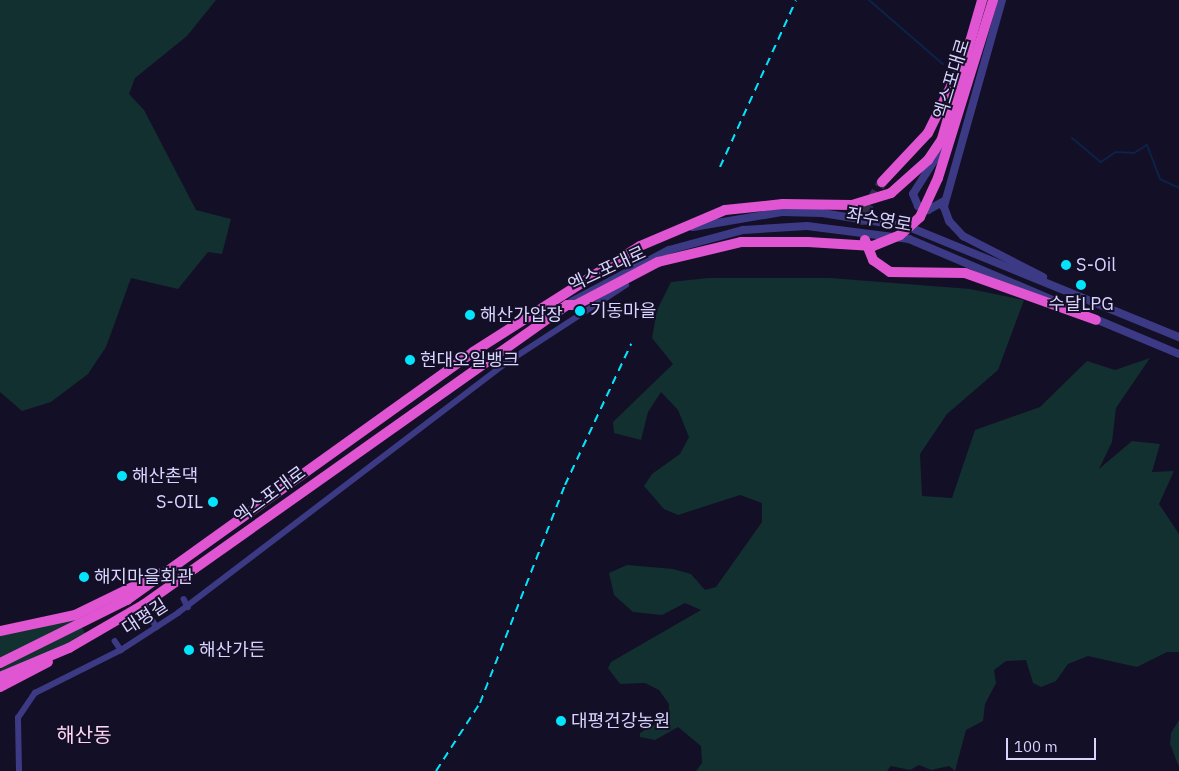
<!DOCTYPE html>
<html>
<head>
<meta charset="utf-8">
<style>
  body { margin:0 }
  #map { position:relative; width:1179px; height:771px; overflow:hidden; background:#130f26; font-family:"IBM Plex Sans","Noto Sans KR",sans-serif }
  div>[style] { position:absolute }
  [style*='--x'] { left:calc(var(--x)*1px); top:calc(var(--y)*1px); width:calc(var(--w)*1px); rotate:calc(var(--a)*1deg) }
  .green>* { inset:0; background:#12302f }
  .stream>* { height:2px; margin:-1px; padding:0 1px; transform-origin:1px; border-radius:1px; background:#0c2248 }
  .trunk-tunnel>* { height:10px; margin-top:-5px; transform-origin:0; background:repeating-linear-gradient(90deg,#312d47 0 10px,transparent 0 15px) }
  .minor>* { height:5.5px; margin:-2.75px; padding:0 2.75px; transform-origin:2.75px; border-radius:2.75px; background:#3d3a85 }
  .tertiary>* { height:8px; margin:-4px; padding:0 4px; transform-origin:4px; border-radius:4px; background:#3d3a85 }
  .trunk>* { height:10px; margin:-5px; padding:0 5px; transform-origin:5px; border-radius:5px; background:#e055d1 }
  .rail>* { height:2px; margin-top:-1px; transform-origin:0; background:repeating-linear-gradient(90deg,#00e5ff 0 8px,transparent 0 14px) }
  .trunk-bridge>* { height:10px; margin:-5px; padding:0 5px; transform-origin:5px; border-radius:5px; background:#e055d1 }
  .dots>* { width:14px; height:14px; translate:-50% -50%; box-sizing:border-box; border:2px solid #130f26; border-radius:50% }
  span { translate:-50% -50%; white-space:nowrap; text-align:center; line-height:1.15; -webkit-text-stroke:4px #130f26; paint-order:stroke }
  .street-label { font-size:18px; color:#d9d4ff }
  .poi-label { font-size:18px; color:#d9d4ff }
  .left { translate:0 -50%; text-align:left }
  .right { translate:-100% -50%; text-align:right }
  .quarter-label { font-size:20px; color:#ffd6f0 }
  .scale { position:absolute; left:1006px; top:738px; width:90px; height:22px; box-sizing:border-box; border:2px solid #d9d4ff; border-top:0; padding-left:6px; font-size:15px; line-height:18px; white-space:nowrap; color:#d9d4ff; -webkit-text-stroke:4px #130f26; paint-order:stroke }
</style>
</head>
<body>
<div id="map">
  <div class="green">
    <div style="clip-path:polygon(0 0,216px 0,187px 36px,135px 78px,129px 94px,144px 110px,196px 210px,231px 219px,222px 254px,208px 252px,178px 289px,131px 278px,106px 347px,88px 374px,51px 402px,22px 411px,0 392px)"></div>
    <div style="clip-path:polygon(708px 278px,830px 278px,970px 289px,1024px 300px,998px 370px,947px 414px,920px 454px,922px 496px,952px 498px,975px 430px,1040px 407px,1087px 361px,1115px 370px,1150px 358px,1116px 408px,1112px 442px,1099px 469px,1132px 441px,1160px 444px,1152px 472px,1174px 471px,1159px 504px,1179px 534px,1179px 652px,1167px 652px,1137px 667px,1088px 656px,1068px 664px,1056px 681px,1041px 687px,1033px 683px,1026px 660px,1006px 661px,994px 670px,996px 683px,985px 704px,983px 721px,966px 730px,955px 771px,949px 766px,931px 770px,919px 765px,910px 770px,891px 766px,887px 771px,696px 771px,702px 763px,701px 746px,678px 727px,655px 740px,640px 737px,640px 733px,669px 716px,669px 704px,659px 690px,645px 683px,620px 684px,608px 668px,611px 662px,701px 610px,685px 603px,662px 615px,633px 612px,614px 595px,609px 573px,627px 565px,673px 569px,691px 574px,705px 590px,716px 587px,762px 522px,762px 503px,740px 495px,678px 515px,664px 509px,644px 486px,652px 474px,680px 454px,689px 437px,678px 410px,661px 392px,648px 412px,641px 440px,614px 433px,613px 422px,673px 364px,652px 338px,657px 310px,671px 282px)"></div>
    <div style="clip-path:polygon(75px 615px,88px 638px,0 687px,0 631px)"></div>
    <div style="clip-path:polygon(1179px 720px,1179px 767px,1170px 744px,1171px 733px)"></div>
  </div>
  <div class="stream">
    <div style="--x:869;--y:0;--w:98;--a:40.9"></div>
    <div style="--x:1072;--y:138;--w:38;--a:40"></div>
    <div style="--x:1101;--y:162;--w:18;--a:-34"></div>
    <div style="--x:1116;--y:152;--w:18;--a:3"></div>
    <div style="--x:1134;--y:153;--w:15;--a:-32"></div>
    <div style="--x:1147;--y:145;--w:36;--a:69"></div>
    <div style="--x:1160;--y:179;--w:21;--a:25"></div>
  </div>
  <div class="trunk-tunnel">
    <div style="--x:865;--y:240;--w:27;--a:-92"></div>
    <div style="--x:864;--y:213;--w:36;--a:-60"></div>
  </div>
  <div class="minor">
    <div style="--x:184;--y:599;--w:9;--a:63"></div>
    <div style="--x:143;--y:605;--w:26;--a:58"></div>
    <div style="--x:115;--y:641;--w:11;--a:56"></div>
    <div style="--x:19;--y:771;--w:53;--a:-91.1"></div>
    <div style="--x:18;--y:718;--w:30;--a:-56"></div>
    <div style="--x:35;--y:693;--w:96;--a:-26.6"></div>
    <div style="--x:121;--y:650;--w:68;--a:-33"></div>
    <div style="--x:178;--y:613;--w:412;--a:-37.3"></div>
    <div style="--x:506;--y:363;--w:143;--a:-33"></div>
  </div>
  <div class="tertiary">
    <div style="--x:1002;--y:0;--w:215;--a:105.7"></div>
    <div style="--x:944;--y:207;--w:15;--a:70"></div>
    <div style="--x:949;--y:221;--w:21;--a:47"></div>
    <div style="--x:963;--y:236;--w:90;--a:27.1"></div>
    <div style="--x:942;--y:148;--w:54;--a:122.2"></div>
    <div style="--x:913;--y:194;--w:13;--a:67"></div>
    <div style="--x:918;--y:206;--w:11;--a:22"></div>
    <div style="--x:928;--y:210;--w:18;--a:-29"></div>
    <div style="--x:693;--y:227;--w:90;--a:-9.6"></div>
    <div style="--x:782;--y:212;--w:40;--a:1.4"></div>
    <div style="--x:822;--y:213;--w:88;--a:9.1"></div>
    <div style="--x:909;--y:227;--w:292;--a:22.2"></div>
    <div style="--x:571;--y:302;--w:111;--a:-28"></div>
    <div style="--x:669;--y:250;--w:77;--a:-15.1"></div>
    <div style="--x:743;--y:230;--w:64;--a:-3.6"></div>
    <div style="--x:807;--y:226;--w:103;--a:7.3"></div>
    <div style="--x:909;--y:239;--w:159;--a:23"></div>
    <div style="--x:1093;--y:318;--w:93;--a:22.7"></div>
  </div>
  <div class="trunk">
    <div style="--x:882;--y:182;--w:67;--a:-46.8"></div>
    <div style="--x:928;--y:133;--w:66;--a:-63.8"></div>
    <div style="--x:865;--y:240;--w:22;--a:68"></div>
    <div style="--x:873;--y:260;--w:21;--a:35"></div>
    <div style="--x:890;--y:272;--w:75;--a:0.8"></div>
    <div style="--x:965;--y:273;--w:139;--a:19.7"></div>
    <div style="--x:0;--y:631;--w:77;--a:-12"></div>
    <div style="--x:75;--y:615;--w:96;--a:-26"></div>
    <div style="--x:0;--y:663;--w:142;--a:-26.4"></div>
    <div style="--x:127;--y:600;--w:426;--a:-35.6"></div>
    <div style="--x:473;--y:352;--w:198;--a:-32.4"></div>
    <div style="--x:640;--y:246;--w:92;--a:-23"></div>
    <div style="--x:725;--y:210;--w:58;--a:-5.9"></div>
    <div style="--x:783;--y:204;--w:69;--a:0.8"></div>
    <div style="--x:852;--y:205;--w:41;--a:-17.1"></div>
    <div style="--x:891;--y:193;--w:50;--a:-41.7"></div>
    <div style="--x:928;--y:160;--w:25;--a:-56"></div>
    <div style="--x:942;--y:139;--w:145;--a:-73.9"></div>
    <div style="--x:0;--y:677;--w:75;--a:-22.8"></div>
    <div style="--x:69;--y:648;--w:86;--a:-30.2"></div>
    <div style="--x:143;--y:605;--w:519;--a:-35.28"></div>
    <div style="--x:567;--y:305;--w:9;--a:0"></div>
    <div style="--x:576;--y:305;--w:93;--a:-27.7"></div>
    <div style="--x:658;--y:262;--w:85;--a:-13.5"></div>
    <div style="--x:741;--y:242;--w:67;--a:0"></div>
    <div style="--x:0;--y:687;--w:54;--a:-27.5"></div>
  </div>
  <div class="rail">
    <div style="--x:720;--y:167;--w:183;--a:-65.5"></div>
    <div style="--x:436;--y:771;--w:81;--a:-57.1"></div>
    <div style="--x:480;--y:703;--w:234;--a:-68.7"></div>
    <div style="--x:565;--y:485;--w:156;--a:-64.9"></div>
  </div>
  <div class="trunk-bridge">
    <div style="--x:808;--y:242;--w:65;--a:3.5"></div>
    <div style="--x:873;--y:246;--w:29;--a:-22"></div>
    <div style="--x:900;--y:235;--w:27;--a:-42"></div>
    <div style="--x:920;--y:217;--w:43;--a:-65.2"></div>
    <div style="--x:938;--y:178;--w:186;--a:-72.8"></div>
  </div>
  <div class="dots">
    <div style="left:1066px;top:265px;background:#00e5ff"></div>
    <div style="left:1081px;top:285px;background:#00e5ff"></div>
    <div style="left:580px;top:311px;background:#00e5ff"></div>
    <div style="left:470px;top:315px;background:#00e5ff"></div>
    <div style="left:410px;top:360px;background:#00e5ff"></div>
    <div style="left:122px;top:476px;background:#00e5ff"></div>
    <div style="left:213px;top:502px;background:#00e5ff"></div>
    <div style="left:84px;top:577px;background:#00e5ff"></div>
    <div style="left:189px;top:650px;background:#00e5ff"></div>
    <div style="left:561px;top:721px;background:#00e5ff"></div>
  </div>
  <div class="street-label">
    <span style="left:952px;top:79px;rotate:-73deg">엑스포대로</span>
    <span style="left:879px;top:220px;rotate:10deg">좌수영로</span>
    <span style="left:607px;top:269px;rotate:-25deg">엑스포대로</span>
    <span style="left:270px;top:495px;rotate:-36deg">엑스포대로</span>
    <span style="left:145px;top:617px;rotate:-33deg">대평길</span>
  </div>
  <div class="poi-label">
    <span class="left" style="left:1076px;top:265px">S-Oil</span>
    <span style="left:1081px;top:304px">수달LPG</span>
    <span class="left" style="left:590px;top:311px">기동마을</span>
    <span class="left" style="left:480px;top:315px">해산가압장</span>
    <span class="left" style="left:420px;top:360px">현대오일뱅크</span>
    <span class="left" style="left:132px;top:476px">해산촌댁</span>
    <span class="right" style="left:203px;top:502px">S-OIL</span>
    <span class="left" style="left:94px;top:577px">해지마을회관</span>
    <span class="left" style="left:199px;top:650px">해산가든</span>
    <span class="left" style="left:571px;top:721px">대평건강농원</span>
  </div>
  <div class="quarter-label">
    <span style="left:84px;top:734px">해산동</span>
  </div>
  <div class="scale">100 m</div>
</div>
</body>
</html>
